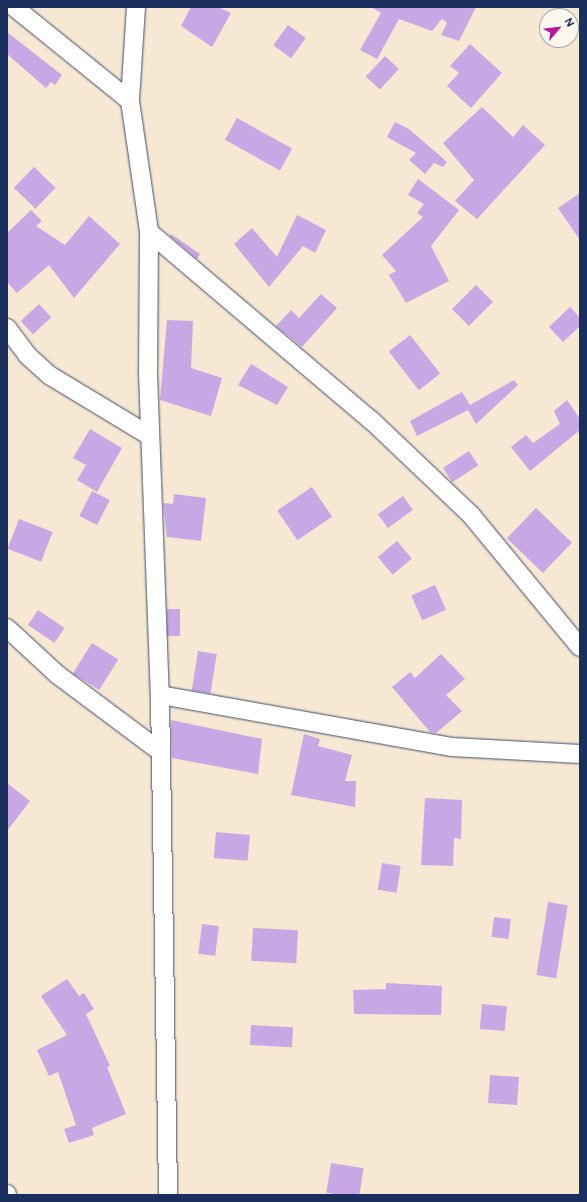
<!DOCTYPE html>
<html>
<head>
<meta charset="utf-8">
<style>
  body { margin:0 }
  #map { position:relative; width:587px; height:1202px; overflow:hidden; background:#f6e8d2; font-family:"Balsamiq Sans",sans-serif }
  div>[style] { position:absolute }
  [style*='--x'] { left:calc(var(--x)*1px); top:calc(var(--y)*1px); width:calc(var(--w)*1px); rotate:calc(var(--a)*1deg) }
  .building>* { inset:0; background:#c7a8e4; transform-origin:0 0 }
  .roads { filter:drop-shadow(0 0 1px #3c4b6f) drop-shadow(0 0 1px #3c4b6f) }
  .minor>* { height:18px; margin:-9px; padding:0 9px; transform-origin:9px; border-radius:9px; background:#fff }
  span { translate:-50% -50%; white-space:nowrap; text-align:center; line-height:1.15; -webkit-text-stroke:3.5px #fbf7ec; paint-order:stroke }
  .frame { position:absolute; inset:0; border:8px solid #1b2f5e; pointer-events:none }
  .north { position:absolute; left:539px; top:8px; width:40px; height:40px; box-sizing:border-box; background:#fbf7ec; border:1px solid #a1a7b3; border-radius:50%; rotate:62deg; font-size:11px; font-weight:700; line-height:16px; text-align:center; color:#1b2f5e }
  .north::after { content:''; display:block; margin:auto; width:14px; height:18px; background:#b5179e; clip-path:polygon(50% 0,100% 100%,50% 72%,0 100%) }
</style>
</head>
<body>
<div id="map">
  <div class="building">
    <div style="clip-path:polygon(191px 7px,218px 7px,231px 13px,212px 47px,181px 26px)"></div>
    <div style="clip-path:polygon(371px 7px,476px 7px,459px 41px,441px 35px,447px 23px,442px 19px,432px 31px,399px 19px,377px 59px,360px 50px,381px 13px)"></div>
    <div style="left:288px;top:25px;width:22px;height:25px;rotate:36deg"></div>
    <div style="clip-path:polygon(7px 32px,62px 75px,55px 85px,51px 82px,46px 88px,7px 54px)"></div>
    <div style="clip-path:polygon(470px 44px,502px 73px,471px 108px,447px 86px,459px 73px,450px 66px)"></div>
    <div style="left:385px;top:56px;width:19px;height:28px;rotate:43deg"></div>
    <div style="clip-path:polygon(482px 107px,513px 137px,523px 125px,545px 145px,477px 219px,455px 201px,474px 180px,443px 143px)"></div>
    <div style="left:237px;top:118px;width:63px;height:25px;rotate:29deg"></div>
    <div style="clip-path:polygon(395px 122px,409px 129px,447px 162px,443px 167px,434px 163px,425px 174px,409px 160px,416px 153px,387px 137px)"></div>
    <div style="left:34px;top:167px;width:30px;height:29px;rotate:44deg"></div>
    <div style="clip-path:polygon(418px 179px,459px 210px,431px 246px,449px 281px,406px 303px,389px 275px,396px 271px,382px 255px,423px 217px,417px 213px,424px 204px,408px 195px)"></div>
    <div style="clip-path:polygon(580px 193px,580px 240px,558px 208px)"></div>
    <div style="clip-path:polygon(31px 210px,42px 221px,36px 226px,65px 245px,89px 216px,120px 244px,74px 298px,49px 265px,17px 293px,7px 282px,7px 233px)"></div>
    <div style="clip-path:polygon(297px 215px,326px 230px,315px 253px,303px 246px,269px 287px,234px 244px,252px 228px,277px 257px)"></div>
    <div style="clip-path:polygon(171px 234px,200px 254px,197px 259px,170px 236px)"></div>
    <div style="left:476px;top:285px;width:24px;height:34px;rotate:45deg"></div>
    <div style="clip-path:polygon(321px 294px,337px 308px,302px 347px,276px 326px,291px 310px,299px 318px)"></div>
    <div style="left:39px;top:304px;width:18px;height:25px;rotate:47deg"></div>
    <div style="clip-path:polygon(570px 307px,580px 318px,580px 326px,563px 342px,549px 327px)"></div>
    <div style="clip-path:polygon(167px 320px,193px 321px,191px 368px,222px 378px,211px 416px,160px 400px)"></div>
    <div style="left:410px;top:335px;width:49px;height:27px;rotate:52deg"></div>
    <div style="clip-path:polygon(251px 364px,288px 387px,277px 405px,238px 385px)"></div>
    <div style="clip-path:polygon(514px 380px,518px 385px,476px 424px,468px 410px,417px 436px,410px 421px,462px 392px,470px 405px)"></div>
    <div style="clip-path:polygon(567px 400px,580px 419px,580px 430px,530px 471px,511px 447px,526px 435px,533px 443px,560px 424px,554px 411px)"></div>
    <div style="clip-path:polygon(90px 429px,122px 448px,97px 492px,77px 480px,86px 465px,73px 458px)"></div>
    <div style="left:469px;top:451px;width:17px;height:31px;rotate:57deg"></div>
    <div style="left:312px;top:487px;width:36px;height:42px;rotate:56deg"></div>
    <div style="left:92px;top:491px;width:20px;height:28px;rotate:27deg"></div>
    <div style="clip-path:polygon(174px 494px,206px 498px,201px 541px,167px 537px,163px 503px,173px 504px)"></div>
    <div style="left:403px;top:496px;width:17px;height:31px;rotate:54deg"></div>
    <div style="left:536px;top:508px;width:50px;height:42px;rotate:44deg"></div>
    <div style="left:19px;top:519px;width:36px;height:32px;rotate:21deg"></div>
    <div style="left:397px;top:541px;width:23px;height:25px;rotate:50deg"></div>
    <div style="left:435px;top:585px;width:27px;height:26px;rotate:66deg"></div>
    <div style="left:167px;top:609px;width:13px;height:27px"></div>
    <div style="left:38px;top:610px;width:32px;height:18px;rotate:34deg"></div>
    <div style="left:92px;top:643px;width:31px;height:36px;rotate:32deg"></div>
    <div style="left:198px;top:651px;width:19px;height:40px;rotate:9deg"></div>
    <div style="clip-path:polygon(441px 654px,465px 679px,446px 695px,462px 711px,436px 733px,430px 732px,392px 687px,410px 672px,415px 678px)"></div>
    <div style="clip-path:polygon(171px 720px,262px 739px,258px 774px,172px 758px)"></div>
    <div style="clip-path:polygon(304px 734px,320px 739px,318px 746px,352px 755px,345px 781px,356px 781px,355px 807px,291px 795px)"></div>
    <div style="clip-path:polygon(7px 783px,30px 801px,7px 831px)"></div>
    <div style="clip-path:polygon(425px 798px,462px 800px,461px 839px,454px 838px,453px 866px,421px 865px)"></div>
    <div style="left:216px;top:832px;width:34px;height:26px;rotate:5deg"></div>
    <div style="left:382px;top:863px;width:19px;height:27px;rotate:9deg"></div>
    <div style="left:548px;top:902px;width:20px;height:74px;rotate:9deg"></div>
    <div style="left:494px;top:917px;width:17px;height:20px;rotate:7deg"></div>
    <div style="left:202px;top:924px;width:17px;height:30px;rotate:7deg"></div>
    <div style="left:253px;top:928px;width:45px;height:33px;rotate:3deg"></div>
    <div style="clip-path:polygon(67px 979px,79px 996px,84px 993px,94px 1009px,86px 1014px,110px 1066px,107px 1067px,126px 1114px,92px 1128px,94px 1135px,69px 1143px,64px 1129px,76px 1125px,58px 1072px,49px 1076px,37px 1050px,67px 1035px,41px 996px)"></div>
    <div style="clip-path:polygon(386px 983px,442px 986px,441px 1015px,354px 1014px,353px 990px,386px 989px)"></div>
    <div style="left:482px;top:1004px;width:25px;height:25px;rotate:5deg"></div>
    <div style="left:251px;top:1025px;width:42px;height:20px;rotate:3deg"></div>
    <div style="left:490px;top:1075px;width:29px;height:28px;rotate:4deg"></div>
    <div style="left:331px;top:1163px;width:33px;height:30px;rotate:9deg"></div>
  </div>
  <div class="roads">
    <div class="minor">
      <div style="--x:14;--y:7;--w:149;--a:39"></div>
      <div style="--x:136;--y:7;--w:94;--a:93.7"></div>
      <div style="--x:130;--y:101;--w:132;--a:81.7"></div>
      <div style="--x:149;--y:232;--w:141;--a:90.4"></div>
      <div style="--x:148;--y:373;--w:322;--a:87.9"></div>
      <div style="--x:160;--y:695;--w:500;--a:89.08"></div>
      <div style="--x:149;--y:232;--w:291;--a:40.3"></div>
      <div style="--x:371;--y:420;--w:138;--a:43.5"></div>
      <div style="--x:471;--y:515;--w:171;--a:50.5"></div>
      <div style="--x:7;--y:328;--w:34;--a:53"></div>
      <div style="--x:27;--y:355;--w:30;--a:42"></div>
      <div style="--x:49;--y:375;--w:118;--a:31.1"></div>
      <div style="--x:7;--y:628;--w:69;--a:42.7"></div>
      <div style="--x:58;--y:675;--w:129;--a:36.8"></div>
      <div style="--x:160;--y:695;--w:297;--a:10.1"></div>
      <div style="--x:452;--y:747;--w:128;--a:3.1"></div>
      <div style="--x:7;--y:1194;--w:1;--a:90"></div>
    </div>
  </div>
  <div class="frame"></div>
  <div class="north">N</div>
</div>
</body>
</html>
